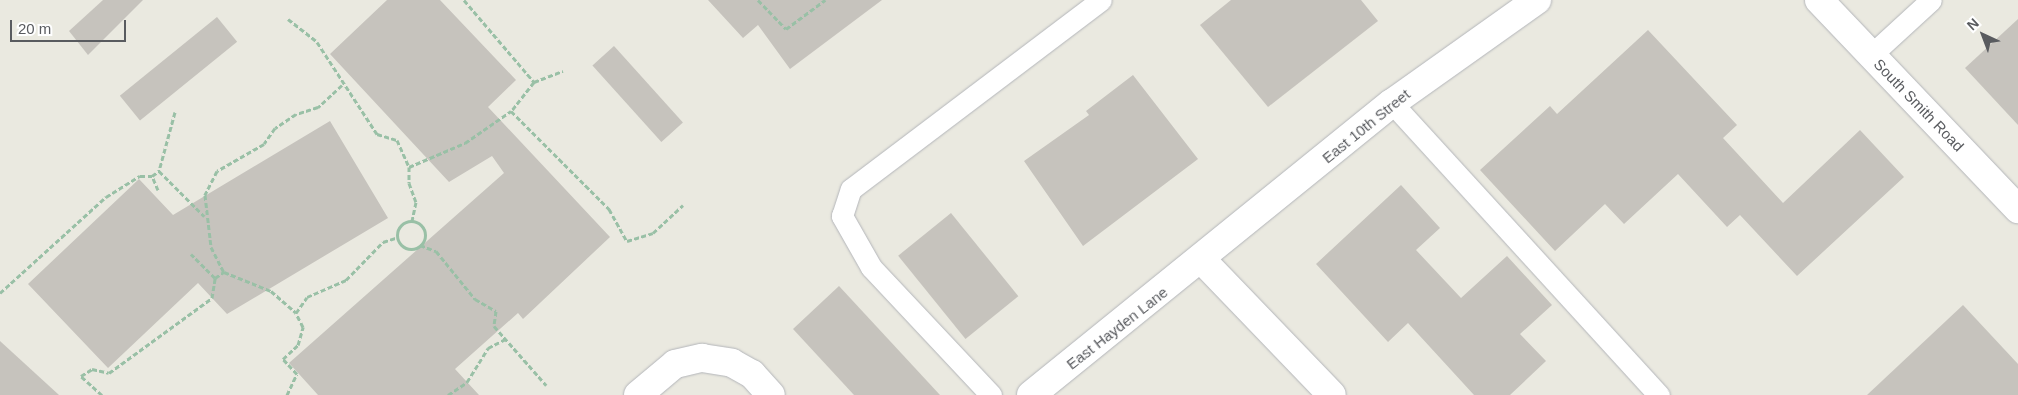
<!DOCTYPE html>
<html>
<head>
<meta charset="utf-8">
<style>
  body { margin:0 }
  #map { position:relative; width:2018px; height:395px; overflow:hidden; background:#eae9e0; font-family:Helvetica,sans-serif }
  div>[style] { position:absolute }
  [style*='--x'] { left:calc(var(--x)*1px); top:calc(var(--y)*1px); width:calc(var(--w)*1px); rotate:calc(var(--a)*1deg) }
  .building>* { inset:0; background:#c6c3bd; transform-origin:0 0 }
  .path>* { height:3px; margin-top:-1.5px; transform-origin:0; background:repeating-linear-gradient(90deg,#99c0a6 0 5px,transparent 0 7.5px) }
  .path>.ring { margin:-1.5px; padding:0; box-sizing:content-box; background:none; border:3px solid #99c0a6; border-radius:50% }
  .roads { filter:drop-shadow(0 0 1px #b3b5b9) drop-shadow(0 0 1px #b3b5b9) }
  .service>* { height:21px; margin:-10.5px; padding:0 10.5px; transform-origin:10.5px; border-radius:10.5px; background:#fff }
  .minor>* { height:28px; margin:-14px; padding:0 14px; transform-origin:14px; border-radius:14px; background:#fff }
  .tertiary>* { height:28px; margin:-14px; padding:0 14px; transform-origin:14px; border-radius:14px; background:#fff }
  span { translate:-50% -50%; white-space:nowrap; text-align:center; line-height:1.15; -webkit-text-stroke:4px #fff; paint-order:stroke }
  .street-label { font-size:15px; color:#595b5f }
  .north { position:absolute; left:1958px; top:10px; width:50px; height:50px; -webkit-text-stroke:4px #fff; paint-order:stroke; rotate:317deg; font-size:14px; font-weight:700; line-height:20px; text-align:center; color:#595b5f }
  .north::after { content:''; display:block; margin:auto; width:18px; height:22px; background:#595b5f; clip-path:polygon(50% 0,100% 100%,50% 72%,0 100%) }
  .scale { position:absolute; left:10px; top:20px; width:116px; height:22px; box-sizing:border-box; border:2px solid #595b5f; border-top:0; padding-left:6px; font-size:15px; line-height:18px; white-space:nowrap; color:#595b5f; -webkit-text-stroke:4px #fff; paint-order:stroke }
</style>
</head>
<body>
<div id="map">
  <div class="building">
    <div style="clip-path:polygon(103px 0,143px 0,88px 55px,69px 31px)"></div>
    <div style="clip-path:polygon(387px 0,440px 0,516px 80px,488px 107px,610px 237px,523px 319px,518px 313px,455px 369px,479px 395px,318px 395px,289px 363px,504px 173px,492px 156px,449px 182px,330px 54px)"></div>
    <div style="clip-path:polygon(708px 0,882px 0,790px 69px,758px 25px,743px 38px)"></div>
    <div style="clip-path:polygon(1231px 0,1361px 0,1378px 21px,1268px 107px,1200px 25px)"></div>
    <div style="left:217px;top:17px;width:32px;height:125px;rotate:51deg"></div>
    <div style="clip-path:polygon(2018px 19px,2018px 125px,1965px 68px)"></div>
    <div style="clip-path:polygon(1648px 30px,1737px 125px,1723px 138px,1783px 203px,1860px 130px,1904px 177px,1797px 276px,1740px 215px,1727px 227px,1678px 174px,1624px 224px,1605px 204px,1555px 251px,1480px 170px,1550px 106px,1557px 114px)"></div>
    <div style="left:614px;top:46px;width:103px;height:29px;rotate:48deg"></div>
    <div style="clip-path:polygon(1133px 75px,1198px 159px,1083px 246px,1024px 161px,1089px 115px,1086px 111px)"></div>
    <div style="clip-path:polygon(330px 121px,388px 218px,227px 314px,198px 283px,108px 368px,28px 284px,139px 179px,173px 215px)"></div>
    <div style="clip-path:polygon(1401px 185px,1440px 228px,1416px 250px,1461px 298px,1507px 256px,1552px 305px,1520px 334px,1546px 361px,1510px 395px,1474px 395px,1408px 323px,1388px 342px,1316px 264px)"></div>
    <div style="left:951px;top:213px;width:107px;height:68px;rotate:51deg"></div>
    <div style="clip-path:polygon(839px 286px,940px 395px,854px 395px,793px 329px)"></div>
    <div style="clip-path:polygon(1963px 305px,2018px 364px,2018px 395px,1867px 395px)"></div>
    <div style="clip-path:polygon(0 341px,59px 395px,0 395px)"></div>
  </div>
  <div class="path">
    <div style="--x:464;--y:0;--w:108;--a:49.5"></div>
    <div style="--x:534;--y:82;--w:31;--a:-21"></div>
    <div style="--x:758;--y:0;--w:40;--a:46"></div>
    <div style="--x:786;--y:29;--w:49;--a:-36.6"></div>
    <div style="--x:288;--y:19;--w:37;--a:38"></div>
    <div style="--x:317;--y:42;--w:110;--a:56.9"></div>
    <div style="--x:377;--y:134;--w:21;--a:17"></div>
    <div style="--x:397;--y:140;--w:30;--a:66"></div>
    <div style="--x:409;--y:167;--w:61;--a:-23.2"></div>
    <div style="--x:465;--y:143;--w:56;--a:-34.8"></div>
    <div style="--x:534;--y:82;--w:37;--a:128"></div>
    <div style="--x:511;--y:111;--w:139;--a:45"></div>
    <div style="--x:609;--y:209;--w:37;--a:61"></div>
    <div style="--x:627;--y:241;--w:27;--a:-17"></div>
    <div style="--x:653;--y:233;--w:41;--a:-43"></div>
    <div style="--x:342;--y:85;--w:33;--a:137"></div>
    <div style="--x:318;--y:107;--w:23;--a:162"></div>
    <div style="--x:296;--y:114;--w:25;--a:146"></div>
    <div style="--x:275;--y:128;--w:19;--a:125"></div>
    <div style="--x:264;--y:144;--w:54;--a:150.1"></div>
    <div style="--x:217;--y:171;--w:27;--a:117"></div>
    <div style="--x:205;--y:195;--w:52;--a:83.4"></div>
    <div style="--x:211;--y:247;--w:28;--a:63"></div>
    <div style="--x:224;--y:272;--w:51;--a:22"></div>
    <div style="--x:271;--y:291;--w:33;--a:41"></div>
    <div style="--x:296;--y:313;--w:19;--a:-55"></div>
    <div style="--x:307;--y:297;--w:43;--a:-23.6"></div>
    <div style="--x:346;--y:280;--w:53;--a:-45.8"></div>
    <div style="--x:383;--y:242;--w:16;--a:-18"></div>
    <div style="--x:175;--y:112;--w:61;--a:105.2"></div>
    <div style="--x:159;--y:171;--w:64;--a:45"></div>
    <div style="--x:409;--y:167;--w:16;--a:90"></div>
    <div style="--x:409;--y:183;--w:20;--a:70"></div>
    <div style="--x:416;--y:202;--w:19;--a:102"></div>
    <div style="--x:158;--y:190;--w:15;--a:-113"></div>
    <div style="--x:152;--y:176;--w:9;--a:-36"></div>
    <div class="ring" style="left:397px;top:221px;width:25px;height:25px"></div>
    <div style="--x:420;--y:245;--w:17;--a:21"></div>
    <div style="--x:436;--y:251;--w:62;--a:50.9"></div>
    <div style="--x:475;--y:299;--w:24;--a:30"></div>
    <div style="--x:496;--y:311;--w:15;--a:98"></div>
    <div style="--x:494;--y:326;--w:79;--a:48.6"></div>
    <div style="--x:215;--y:278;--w:11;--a:-34"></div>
    <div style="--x:0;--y:293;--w:143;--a:-42.2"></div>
    <div style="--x:106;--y:197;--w:40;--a:-32"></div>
    <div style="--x:140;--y:176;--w:12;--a:0"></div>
    <div style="--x:102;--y:395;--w:28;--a:-138"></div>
    <div style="--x:81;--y:376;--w:13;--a:-32"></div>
    <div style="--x:92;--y:369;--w:17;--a:13"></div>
    <div style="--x:109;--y:373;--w:127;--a:-36.1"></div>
    <div style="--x:212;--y:298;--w:20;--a:-81"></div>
    <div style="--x:215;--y:278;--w:34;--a:-135"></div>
    <div style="--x:287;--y:395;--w:23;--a:-65"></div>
    <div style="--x:297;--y:374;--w:21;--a:-133"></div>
    <div style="--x:283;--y:359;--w:21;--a:-43"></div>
    <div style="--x:298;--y:345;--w:19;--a:-74"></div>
    <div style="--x:303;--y:327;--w:16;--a:-117"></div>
    <div style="--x:448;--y:395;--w:23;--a:-34"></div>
    <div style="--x:467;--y:382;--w:40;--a:-58"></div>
    <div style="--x:488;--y:348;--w:20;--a:-27"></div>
  </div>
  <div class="roads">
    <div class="service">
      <div style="--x:1871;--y:55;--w:81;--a:-42.5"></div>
      <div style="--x:1392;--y:103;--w:396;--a:47.6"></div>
      <div style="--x:991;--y:395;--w:175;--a:-133.2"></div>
      <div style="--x:871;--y:267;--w:59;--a:-119.6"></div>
      <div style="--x:842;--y:216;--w:28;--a:-72"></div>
      <div style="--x:851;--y:189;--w:313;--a:-37.1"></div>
    </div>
    <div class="minor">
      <div style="--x:1202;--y:260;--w:187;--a:46.1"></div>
      <div style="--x:638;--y:395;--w:48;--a:-40"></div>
      <div style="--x:675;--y:364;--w:28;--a:-13"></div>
      <div style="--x:702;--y:358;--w:30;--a:9"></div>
      <div style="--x:732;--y:363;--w:23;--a:29"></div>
      <div style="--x:752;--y:374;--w:28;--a:48"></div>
      <div style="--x:1031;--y:395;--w:464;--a:-39"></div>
      <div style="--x:1392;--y:103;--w:178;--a:-35.4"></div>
    </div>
    <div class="tertiary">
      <div style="--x:1819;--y:0;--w:289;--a:46.4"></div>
    </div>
  </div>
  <div class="street-label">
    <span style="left:1919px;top:105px;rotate:46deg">South Smith Road</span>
    <span style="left:1366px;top:126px;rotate:-39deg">East 10th Street</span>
    <span style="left:1117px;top:328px;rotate:-38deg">East Hayden Lane</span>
  </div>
  <div class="north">N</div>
  <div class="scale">20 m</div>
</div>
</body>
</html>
